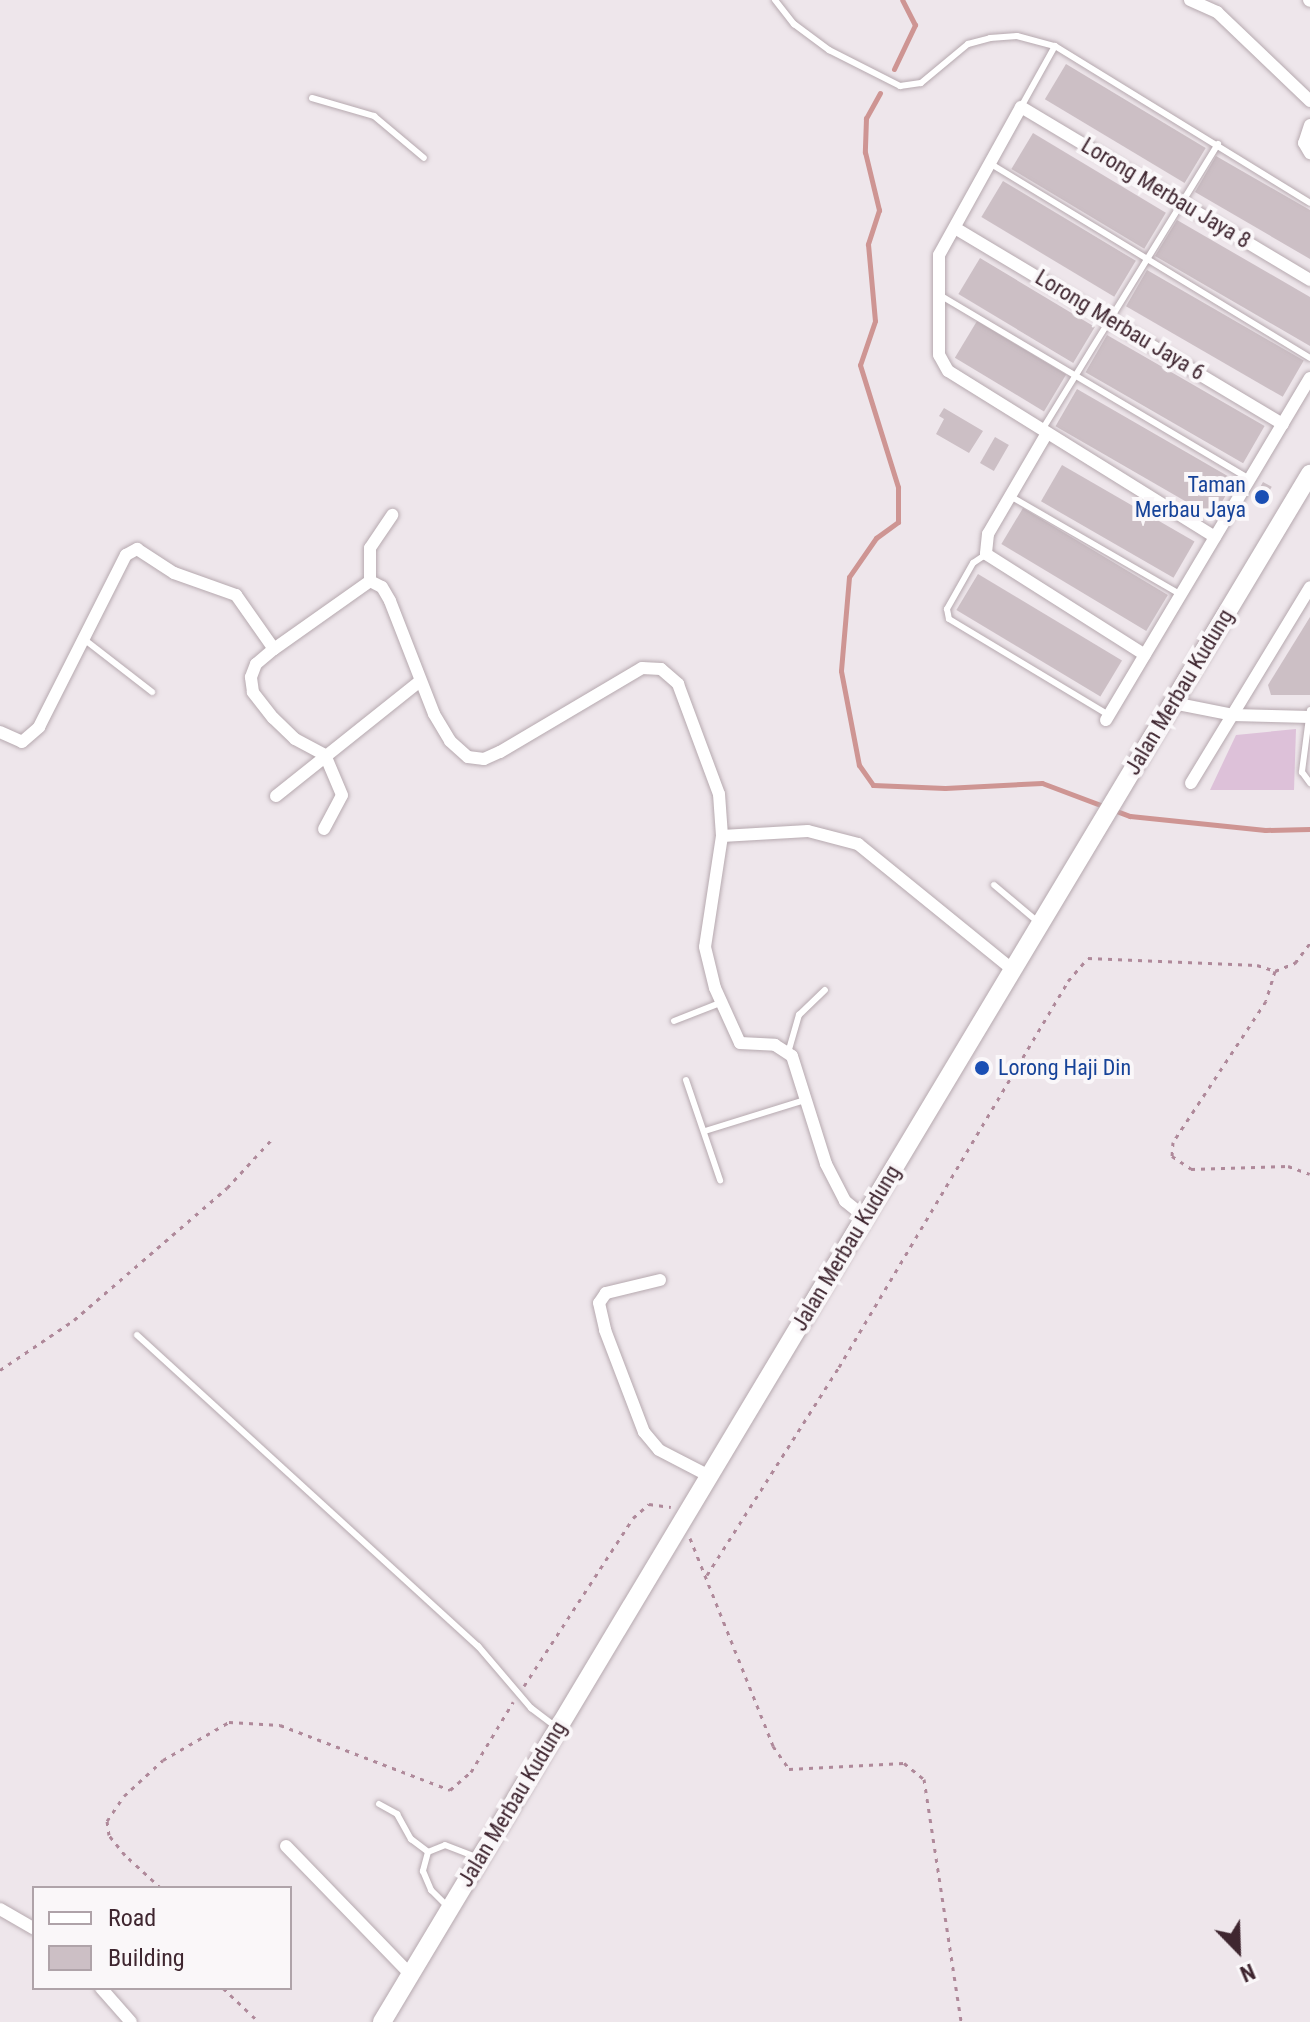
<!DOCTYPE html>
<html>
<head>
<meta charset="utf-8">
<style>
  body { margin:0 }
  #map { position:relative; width:1310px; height:2022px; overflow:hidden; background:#eee6eb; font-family:"Roboto Condensed",sans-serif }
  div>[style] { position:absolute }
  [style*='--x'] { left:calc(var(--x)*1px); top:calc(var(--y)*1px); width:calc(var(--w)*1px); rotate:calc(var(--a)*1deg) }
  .green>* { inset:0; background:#ddc1d9 }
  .stream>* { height:5px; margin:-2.5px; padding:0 2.5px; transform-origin:2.5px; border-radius:2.5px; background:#ce9593 }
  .building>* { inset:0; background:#ccbfc5; transform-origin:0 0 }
  .path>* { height:3px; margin-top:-1.5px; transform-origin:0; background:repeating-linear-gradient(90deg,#af899a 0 4px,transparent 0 10px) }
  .roads { filter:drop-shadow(0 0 2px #b6a9af) drop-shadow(0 0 2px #b6a9af) }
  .service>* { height:6px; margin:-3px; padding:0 3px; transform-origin:3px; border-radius:3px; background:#fff }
  .minor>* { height:12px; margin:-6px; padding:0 6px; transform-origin:6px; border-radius:6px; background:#fff }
  .secondary>* { height:18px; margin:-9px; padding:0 9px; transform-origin:9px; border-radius:9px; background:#fff }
  .dots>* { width:22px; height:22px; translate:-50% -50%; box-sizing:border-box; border:4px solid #faf7f9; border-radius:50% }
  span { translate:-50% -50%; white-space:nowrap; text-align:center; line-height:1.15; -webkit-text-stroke:8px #faf7f9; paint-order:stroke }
  .street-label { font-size:22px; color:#3f2630 }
  .transit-label { font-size:22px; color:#164399 }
  .right { translate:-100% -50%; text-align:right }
  .left { translate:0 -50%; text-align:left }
  .legend { position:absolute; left:32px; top:1886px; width:260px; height:104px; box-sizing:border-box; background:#faf7f9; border:2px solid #afa3a9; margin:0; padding:10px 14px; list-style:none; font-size:24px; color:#3f2630 }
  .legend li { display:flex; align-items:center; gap:16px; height:40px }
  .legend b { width:40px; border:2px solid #afa3a9 }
  .north { position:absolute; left:1198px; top:1910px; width:80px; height:80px; -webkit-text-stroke:6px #faf7f9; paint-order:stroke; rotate:157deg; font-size:22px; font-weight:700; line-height:32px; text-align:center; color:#3f2630 }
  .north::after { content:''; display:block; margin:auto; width:28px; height:36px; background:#3f2630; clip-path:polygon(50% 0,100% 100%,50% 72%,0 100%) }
</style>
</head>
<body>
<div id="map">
  <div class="green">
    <div style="clip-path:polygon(1296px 729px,1294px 790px,1210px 790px,1236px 735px)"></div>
  </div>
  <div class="stream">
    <div style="--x:894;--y:69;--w:49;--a:-64.5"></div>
    <div style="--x:915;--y:25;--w:28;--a:-117"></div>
    <div style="--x:880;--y:93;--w:29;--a:119"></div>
    <div style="--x:866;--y:118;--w:34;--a:92"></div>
    <div style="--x:865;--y:152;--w:60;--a:76.4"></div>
    <div style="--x:879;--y:210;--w:36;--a:108"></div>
    <div style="--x:868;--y:244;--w:77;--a:84.8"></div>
    <div style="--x:875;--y:321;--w:46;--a:108.8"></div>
    <div style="--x:860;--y:365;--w:128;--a:72.7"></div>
    <div style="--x:898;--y:487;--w:35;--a:90"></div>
    <div style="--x:898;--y:522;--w:27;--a:144"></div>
    <div style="--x:876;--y:538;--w:47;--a:124.7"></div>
    <div style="--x:849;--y:577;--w:94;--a:94.9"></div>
    <div style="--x:841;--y:671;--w:96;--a:79.2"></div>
    <div style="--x:859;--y:765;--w:24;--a:55"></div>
    <div style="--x:873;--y:785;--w:72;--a:2.4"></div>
    <div style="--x:945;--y:788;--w:97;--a:-3"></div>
    <div style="--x:1042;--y:783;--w:94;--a:20.6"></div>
    <div style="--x:1130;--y:816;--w:136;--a:5.9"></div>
    <div style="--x:1265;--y:830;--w:45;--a:-1.3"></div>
  </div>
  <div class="building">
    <div style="left:1066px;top:64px;width:163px;height:41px;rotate:31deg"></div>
    <div style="left:1033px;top:133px;width:155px;height:42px;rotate:31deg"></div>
    <div style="clip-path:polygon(1216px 156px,1310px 210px,1310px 259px,1195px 192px)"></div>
    <div style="left:1003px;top:181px;width:155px;height:42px;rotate:31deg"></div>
    <div style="clip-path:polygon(1177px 220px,1310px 297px,1310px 346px,1155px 256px)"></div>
    <div style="left:980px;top:258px;width:134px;height:42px;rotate:31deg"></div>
    <div style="left:1147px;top:270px;width:181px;height:42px;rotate:30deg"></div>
    <div style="left:977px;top:321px;width:104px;height:43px;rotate:31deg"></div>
    <div style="left:1107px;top:335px;width:182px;height:43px;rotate:30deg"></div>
    <div style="left:1077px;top:389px;width:182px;height:43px;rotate:30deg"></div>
    <div style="clip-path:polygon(944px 408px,983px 431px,969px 453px,936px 434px,944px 419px,939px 416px)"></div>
    <div style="left:995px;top:437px;width:16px;height:30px;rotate:30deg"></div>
    <div style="left:1062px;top:465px;width:153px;height:42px;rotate:30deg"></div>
    <div style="left:1263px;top:482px;width:10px;height:20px;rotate:29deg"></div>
    <div style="left:1023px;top:508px;width:169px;height:42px;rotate:31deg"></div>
    <div style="left:978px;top:574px;width:168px;height:42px;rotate:31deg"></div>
    <div style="clip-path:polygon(1310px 617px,1310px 695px,1271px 695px,1268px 685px)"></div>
  </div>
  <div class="path">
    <div style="--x:1275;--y:971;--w:22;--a:-22"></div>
    <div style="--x:1295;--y:963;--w:25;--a:-53"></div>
    <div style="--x:0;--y:1370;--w:89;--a:-34"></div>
    <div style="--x:74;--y:1320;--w:202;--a:-40.8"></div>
    <div style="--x:227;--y:1188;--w:68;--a:-47.4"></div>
    <div style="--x:690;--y:1538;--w:224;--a:68.2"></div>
    <div style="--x:773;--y:1746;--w:28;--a:55"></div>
    <div style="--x:789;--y:1769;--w:115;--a:-3"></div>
    <div style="--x:904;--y:1763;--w:26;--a:39"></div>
    <div style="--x:924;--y:1779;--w:246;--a:81.3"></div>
    <div style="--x:707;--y:1575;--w:246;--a:-57.6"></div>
    <div style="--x:839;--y:1367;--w:449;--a:-59.3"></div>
    <div style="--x:1068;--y:981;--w:30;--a:-49"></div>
    <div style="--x:1088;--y:958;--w:169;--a:2.4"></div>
    <div style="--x:1257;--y:965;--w:19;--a:18"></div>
    <div style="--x:1275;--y:971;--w:31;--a:107"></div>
    <div style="--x:1266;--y:1001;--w:169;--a:123.4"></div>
    <div style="--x:1173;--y:1142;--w:14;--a:94"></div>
    <div style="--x:1172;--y:1156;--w:23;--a:34"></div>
    <div style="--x:1191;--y:1169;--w:97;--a:-1.8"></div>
    <div style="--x:1288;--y:1166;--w:23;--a:20"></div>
    <div style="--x:524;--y:1686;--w:200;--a:-57"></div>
    <div style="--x:633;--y:1518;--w:21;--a:-41"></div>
    <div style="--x:649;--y:1504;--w:22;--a:8"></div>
    <div style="--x:161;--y:1888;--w:49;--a:-137.5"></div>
    <div style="--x:125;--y:1855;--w:26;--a:-129"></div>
    <div style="--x:109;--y:1835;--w:14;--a:-98"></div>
    <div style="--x:107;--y:1821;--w:30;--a:-56"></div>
    <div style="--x:124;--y:1796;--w:53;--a:-42.7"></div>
    <div style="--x:163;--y:1760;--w:76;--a:-29.9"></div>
    <div style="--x:229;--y:1722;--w:51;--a:3.4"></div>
    <div style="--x:280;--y:1725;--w:182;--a:20.9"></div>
    <div style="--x:450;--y:1790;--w:28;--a:-41"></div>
    <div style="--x:471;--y:1772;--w:82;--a:-59"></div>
    <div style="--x:223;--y:1988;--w:50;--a:43.4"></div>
  </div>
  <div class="roads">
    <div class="service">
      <div style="--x:775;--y:0;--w:31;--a:52"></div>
      <div style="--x:794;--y:24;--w:44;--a:36.6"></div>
      <div style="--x:829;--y:50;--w:80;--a:26.9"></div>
      <div style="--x:900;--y:86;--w:21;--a:-8"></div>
      <div style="--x:921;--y:83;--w:61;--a:-39.7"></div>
      <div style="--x:968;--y:44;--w:23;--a:-15"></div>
      <div style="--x:990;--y:38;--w:27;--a:-4"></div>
      <div style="--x:1017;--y:36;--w:39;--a:15"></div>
      <div style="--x:1055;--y:46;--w:299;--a:31.6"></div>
      <div style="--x:312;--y:98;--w:65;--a:16.2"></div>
      <div style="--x:374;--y:116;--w:65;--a:40"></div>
      <div style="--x:1021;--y:107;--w:70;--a:-60.9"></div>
      <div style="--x:991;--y:164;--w:373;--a:31.3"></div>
      <div style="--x:938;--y:294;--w:363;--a:30.7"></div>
      <div style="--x:1042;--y:430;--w:336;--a:-58.4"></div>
      <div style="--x:1010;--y:496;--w:196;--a:30"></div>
      <div style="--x:985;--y:555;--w:14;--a:146"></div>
      <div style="--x:973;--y:563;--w:53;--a:119.5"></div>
      <div style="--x:947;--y:609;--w:10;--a:79"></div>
      <div style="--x:949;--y:619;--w:187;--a:31"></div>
      <div style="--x:85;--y:640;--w:85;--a:37.8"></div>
      <div style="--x:1310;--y:710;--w:63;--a:97.4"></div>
      <div style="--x:1302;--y:772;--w:14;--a:54"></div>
      <div style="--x:994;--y:885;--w:57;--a:40.1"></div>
      <div style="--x:674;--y:1021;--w:49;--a:-21.4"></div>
      <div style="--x:788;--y:1053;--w:40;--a:-74"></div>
      <div style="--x:799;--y:1015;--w:36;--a:-44"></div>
      <div style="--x:686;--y:1080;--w:106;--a:71.2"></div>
      <div style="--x:705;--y:1131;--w:105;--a:-17.2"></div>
      <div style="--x:137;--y:1335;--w:462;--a:42.4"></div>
      <div style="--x:478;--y:1646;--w:82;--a:49.5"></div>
      <div style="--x:531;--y:1708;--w:30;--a:37"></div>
      <div style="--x:379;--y:1804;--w:21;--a:29"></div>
      <div style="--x:397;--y:1814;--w:29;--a:61"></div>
      <div style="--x:411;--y:1839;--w:21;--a:37"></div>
      <div style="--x:428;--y:1852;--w:20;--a:105"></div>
      <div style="--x:423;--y:1871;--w:21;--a:67"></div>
      <div style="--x:431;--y:1890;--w:24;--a:45"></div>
      <div style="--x:428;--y:1852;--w:18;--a:-22"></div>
      <div style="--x:445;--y:1845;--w:34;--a:21"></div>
    </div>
    <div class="minor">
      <div style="--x:1190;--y:0;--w:30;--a:24"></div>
      <div style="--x:1217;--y:12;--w:129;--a:43.7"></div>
      <div style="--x:1309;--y:0;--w:1;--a:45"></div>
      <div style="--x:1310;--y:125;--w:19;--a:108"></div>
      <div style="--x:1304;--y:143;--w:12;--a:59"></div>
      <div style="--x:955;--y:228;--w:382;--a:30.9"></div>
      <div style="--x:1047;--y:433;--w:117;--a:120.3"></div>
      <div style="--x:988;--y:534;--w:20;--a:96"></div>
      <div style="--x:986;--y:554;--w:188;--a:32.4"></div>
      <div style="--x:1215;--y:537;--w:314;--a:-148.1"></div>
      <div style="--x:948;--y:371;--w:18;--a:-119"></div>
      <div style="--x:939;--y:355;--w:100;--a:-90"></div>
      <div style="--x:939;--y:255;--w:169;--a:-61"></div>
      <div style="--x:1021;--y:107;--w:337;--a:30.9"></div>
      <div style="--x:370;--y:581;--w:13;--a:27"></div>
      <div style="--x:382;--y:587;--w:16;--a:60"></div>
      <div style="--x:390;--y:601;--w:121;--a:68.7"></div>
      <div style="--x:434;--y:714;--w:31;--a:59"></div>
      <div style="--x:450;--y:741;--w:24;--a:42"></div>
      <div style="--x:468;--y:757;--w:16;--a:7"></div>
      <div style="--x:484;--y:759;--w:17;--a:-24"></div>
      <div style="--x:500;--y:752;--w:165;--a:-30.6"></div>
      <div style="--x:642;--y:668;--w:19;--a:3"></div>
      <div style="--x:661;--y:669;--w:23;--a:41"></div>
      <div style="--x:678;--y:684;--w:117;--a:69.6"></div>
      <div style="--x:719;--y:794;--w:42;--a:85.9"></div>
      <div style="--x:722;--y:836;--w:112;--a:98.7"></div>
      <div style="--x:705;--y:947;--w:42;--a:76.3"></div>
      <div style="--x:715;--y:988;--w:60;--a:65.6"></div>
      <div style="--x:740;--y:1043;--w:35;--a:3"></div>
      <div style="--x:775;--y:1045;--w:20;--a:33"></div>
      <div style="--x:792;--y:1056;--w:113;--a:72.5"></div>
      <div style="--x:826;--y:1164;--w:42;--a:62.8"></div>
      <div style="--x:845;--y:1201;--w:26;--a:39"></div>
      <div style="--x:370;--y:581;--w:33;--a:-90"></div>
      <div style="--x:370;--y:548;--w:40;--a:-56"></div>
      <div style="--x:1173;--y:703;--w:61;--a:11.3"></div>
      <div style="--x:1233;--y:715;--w:77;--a:1.5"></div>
      <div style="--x:1106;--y:720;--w:398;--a:-59.2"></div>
      <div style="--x:0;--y:732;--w:24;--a:24"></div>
      <div style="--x:22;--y:742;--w:23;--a:-41"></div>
      <div style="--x:39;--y:727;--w:193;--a:-63.2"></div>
      <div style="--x:126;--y:555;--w:13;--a:-29"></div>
      <div style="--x:137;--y:549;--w:44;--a:33"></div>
      <div style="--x:174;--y:573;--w:66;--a:19.5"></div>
      <div style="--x:236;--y:595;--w:66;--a:54.9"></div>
      <div style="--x:1191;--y:783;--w:229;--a:-58.7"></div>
      <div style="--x:276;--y:796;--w:183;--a:-38.6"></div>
      <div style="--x:324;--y:829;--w:38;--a:-62"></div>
      <div style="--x:342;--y:795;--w:43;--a:-113"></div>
      <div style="--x:325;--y:755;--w:34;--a:-152"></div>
      <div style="--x:295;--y:739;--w:30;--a:-136"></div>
      <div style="--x:273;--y:718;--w:33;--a:-128"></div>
      <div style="--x:253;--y:692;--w:15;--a:-98"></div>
      <div style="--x:251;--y:677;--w:14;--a:-69"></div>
      <div style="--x:256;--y:664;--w:23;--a:-40"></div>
      <div style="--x:274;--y:649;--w:118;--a:-35.3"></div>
      <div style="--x:722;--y:836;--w:86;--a:-3.3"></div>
      <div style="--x:808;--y:831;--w:52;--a:14.6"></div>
      <div style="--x:858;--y:844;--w:200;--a:39.1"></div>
      <div style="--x:660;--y:1280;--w:56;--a:166.5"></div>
      <div style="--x:606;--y:1293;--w:12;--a:125"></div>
      <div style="--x:599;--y:1303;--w:28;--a:77"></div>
      <div style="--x:605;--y:1330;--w:109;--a:69.1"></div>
      <div style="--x:644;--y:1432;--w:23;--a:50"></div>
      <div style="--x:659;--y:1450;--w:59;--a:27.4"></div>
      <div style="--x:286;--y:1846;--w:178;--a:45.9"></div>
      <div style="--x:0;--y:1909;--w:39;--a:30"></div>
      <div style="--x:101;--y:1988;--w:45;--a:48.6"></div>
    </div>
    <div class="secondary">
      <div style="--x:382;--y:2022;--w:1805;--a:-59.06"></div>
    </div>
  </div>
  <div class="dots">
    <div style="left:1262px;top:497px;background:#1a4fb4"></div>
    <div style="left:982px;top:1068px;background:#1a4fb4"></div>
  </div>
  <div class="street-label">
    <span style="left:1166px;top:193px;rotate:31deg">Lorong Merbau Jaya 8</span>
    <span style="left:1120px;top:325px;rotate:31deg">Lorong Merbau Jaya 6</span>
    <span style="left:1179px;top:692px;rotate:-59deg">Jalan Merbau Kudung</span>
    <span style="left:846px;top:1248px;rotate:-59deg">Jalan Merbau Kudung</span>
    <span style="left:512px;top:1804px;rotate:-59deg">Jalan Merbau Kudung</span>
  </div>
  <div class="transit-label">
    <span class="right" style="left:1246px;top:497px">Taman<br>Merbau Jaya</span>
    <span class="left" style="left:998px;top:1068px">Lorong Haji Din</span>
  </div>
  <ul class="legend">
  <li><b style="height:10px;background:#fff"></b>Road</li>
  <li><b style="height:22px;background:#ccbfc5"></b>Building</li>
  </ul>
  <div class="north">N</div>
</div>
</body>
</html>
